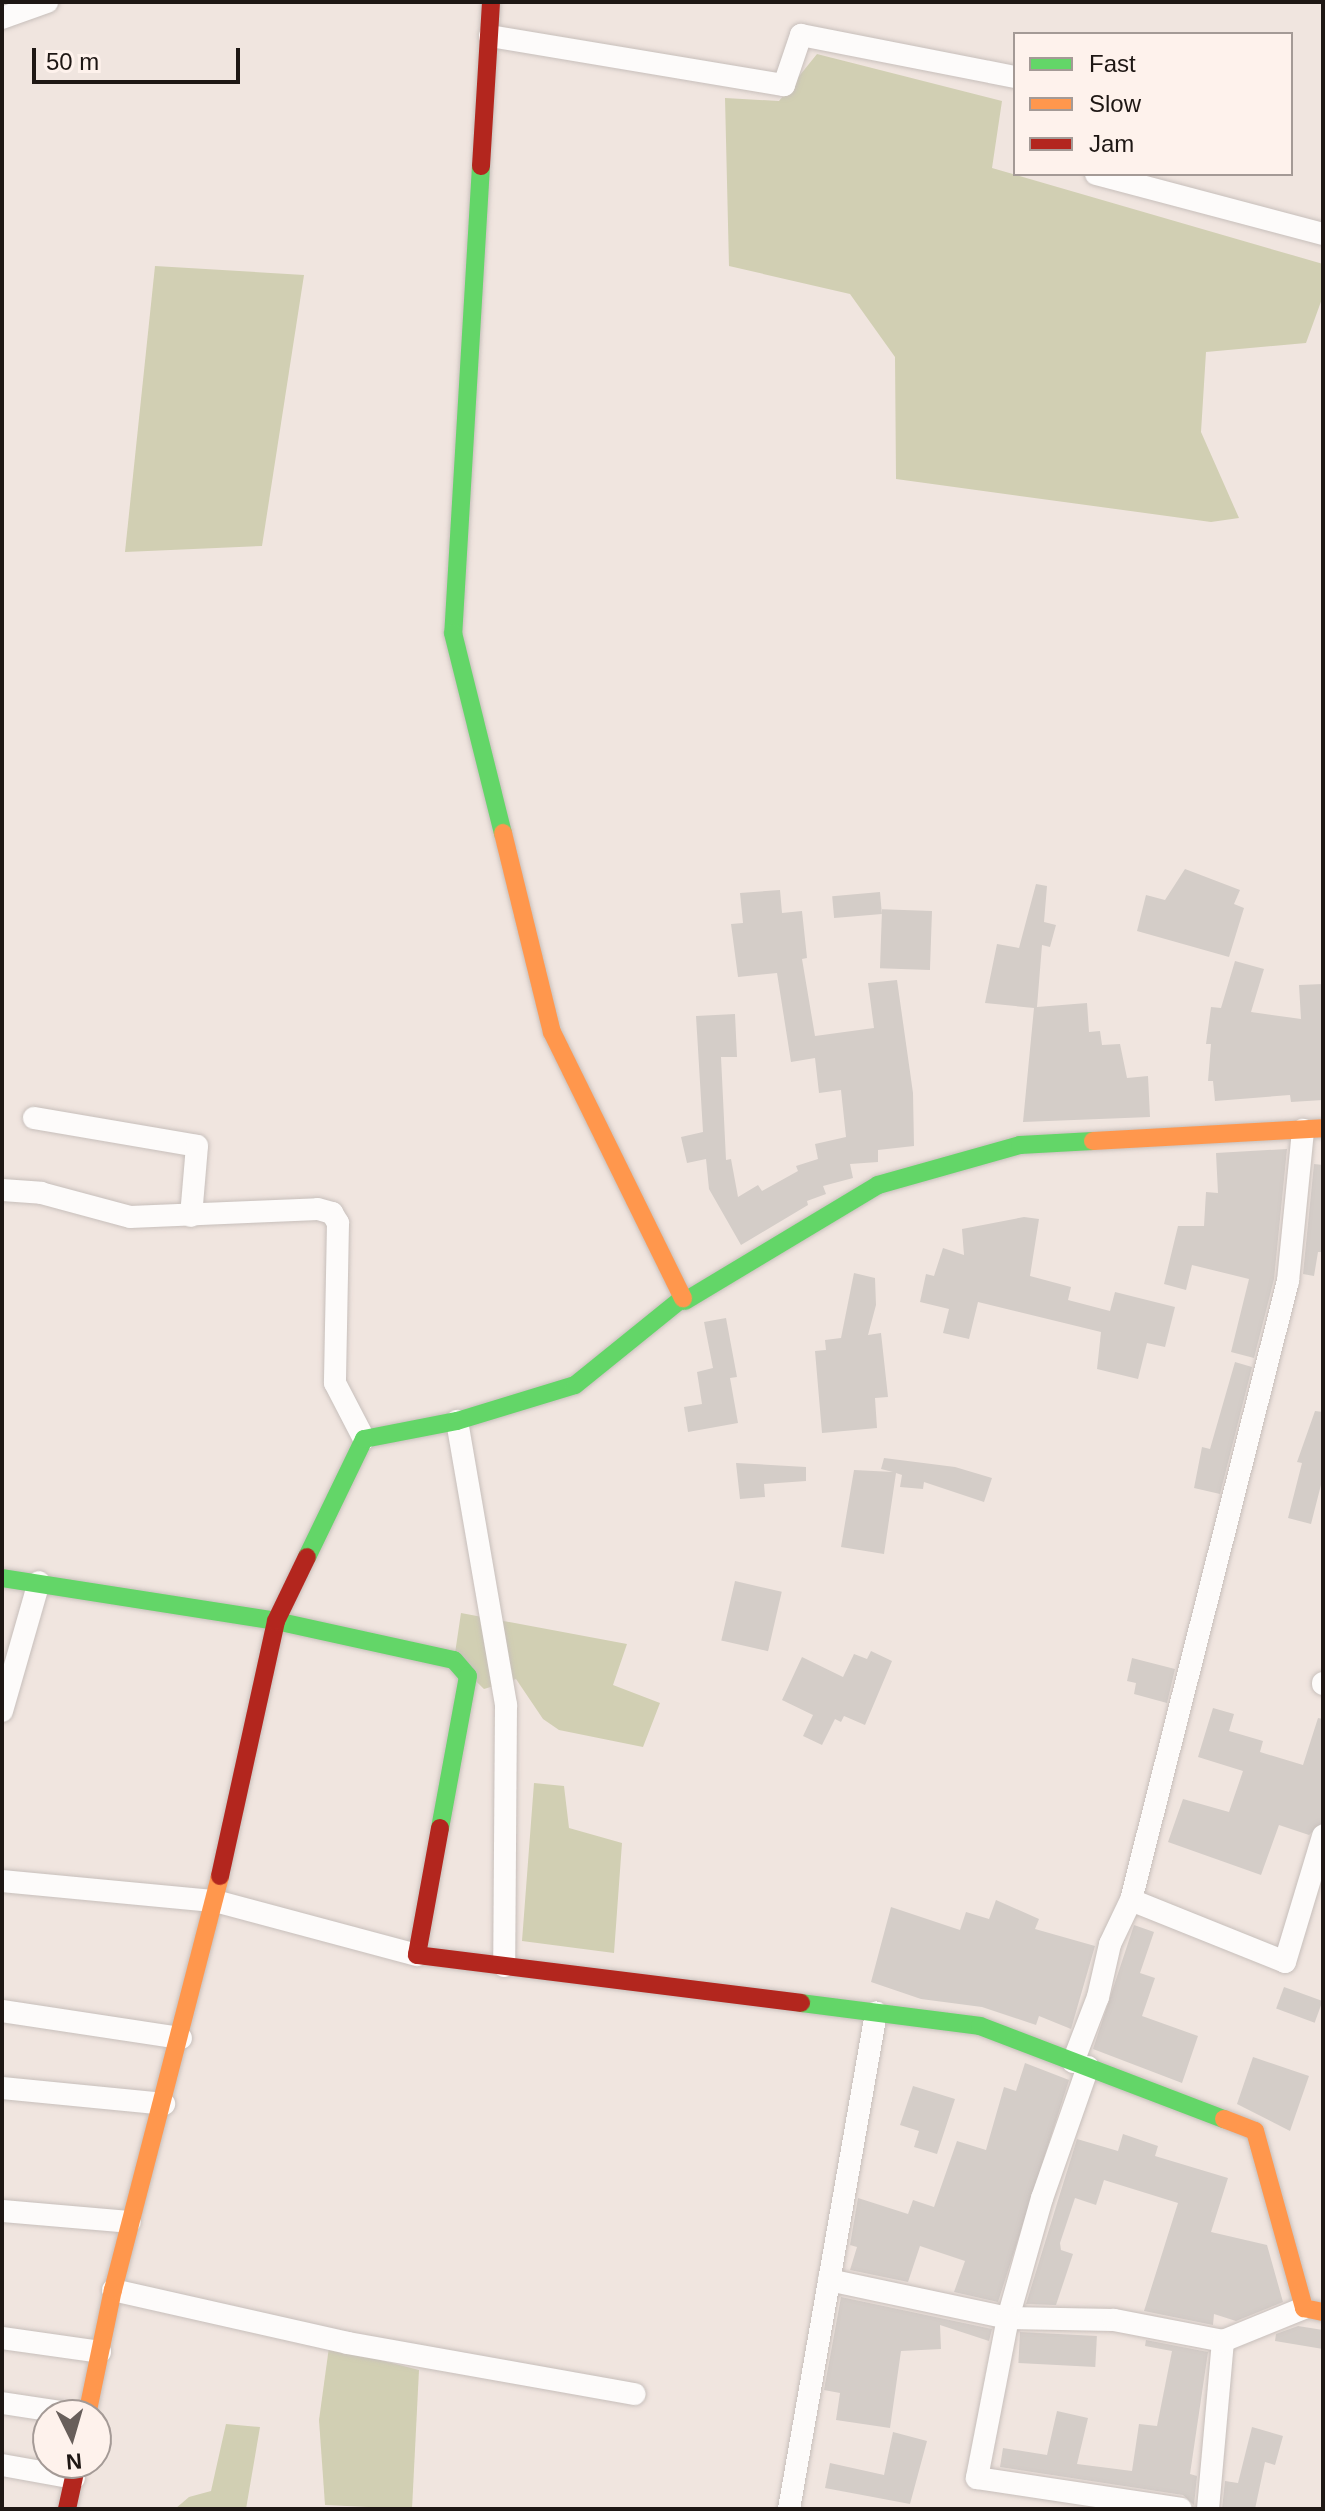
<!DOCTYPE html>
<html>
<head>
<meta charset="utf-8">
<style>
  body { margin:0 }
  #map { position:relative; width:1325px; height:2511px; overflow:hidden; background:#f0e5df; font-family:Arial,sans-serif }
  div>[style] { position:absolute }
  [style*='--x'] { left:calc(var(--x)*1px); top:calc(var(--y)*1px); width:calc(var(--w)*1px); rotate:calc(var(--a)*1deg) }
  .green>* { inset:0; background:#d1cfb3 }
  .building>* { inset:0; background:#d4cdc8; transform-origin:0 0 }
  .roads { filter:drop-shadow(0 0 2px #c7bfbb) drop-shadow(0 0 2px #c7bfbb) }
  .street>* { height:22px; margin:-11px; padding:0 11px; transform-origin:11px; border-radius:11px; background:#fdfbfa }
  .fast>* { height:18px; margin:-9px; padding:0 9px; transform-origin:9px; border-radius:9px; background:#63d668 }
  .slow>* { height:18px; margin:-9px; padding:0 9px; transform-origin:9px; border-radius:9px; background:#ff974d }
  .jam>* { height:18px; margin:-9px; padding:0 9px; transform-origin:9px; border-radius:9px; background:#b3261e }
  span { translate:-50% -50%; white-space:nowrap; text-align:center; line-height:1.15; -webkit-text-stroke:6px #fef2ec; paint-order:stroke }
  .frame { position:absolute; inset:0; border:4px solid #1e1714; pointer-events:none }
  .legend { position:absolute; left:1013px; top:32px; width:280px; height:144px; box-sizing:border-box; background:#fef2ec; border:2px solid #a49a96; margin:0; padding:10px 14px; list-style:none; font-size:24px; color:#1e1714 }
  .legend li { display:flex; align-items:center; gap:16px; height:40px }
  .legend b { width:40px; border:2px solid #a49a96 }
  .north { position:absolute; left:32px; top:2399px; width:80px; height:80px; box-sizing:border-box; background:#fef2ec; border:2px solid #a49a96; border-radius:50%; rotate:175deg; font-size:22px; font-weight:700; line-height:32px; text-align:center; color:#1e1714 }
  .north::after { content:''; display:block; margin:auto; width:28px; height:36px; background:#685f5b; clip-path:polygon(50% 0,100% 100%,50% 72%,0 100%) }
  .scale { position:absolute; left:32px; top:48px; width:208px; height:36px; box-sizing:border-box; border:4px solid #1e1714; border-top:0; padding-left:10px; font-size:24px; line-height:28px; white-space:nowrap; color:#1e1714; -webkit-text-stroke:6px #fef2ec; paint-order:stroke }
</style>
</head>
<body>
<div id="map">
  <div class="green">
    <div style="clip-path:polygon(817px 54px,1002px 101px,992px 168px,1323px 264px,1323px 296px,1306px 343px,1206px 352px,1201px 432px,1239px 518px,1211px 522px,896px 479px,895px 357px,850px 294px,729px 266px,725px 98px,779px 101px)"></div>
    <div style="clip-path:polygon(155px 266px,304px 275px,262px 546px,125px 552px)"></div>
    <div style="clip-path:polygon(461px 1613px,627px 1644px,613px 1685px,660px 1703px,643px 1747px,559px 1730px,543px 1719px,516px 1679px,484px 1689px,454px 1660px)"></div>
    <div style="clip-path:polygon(534px 1783px,564px 1786px,569px 1828px,622px 1843px,614px 1953px,522px 1941px)"></div>
    <div style="clip-path:polygon(329px 2347px,419px 2370px,412px 2509px,325px 2505px,319px 2420px)"></div>
    <div style="clip-path:polygon(226px 2424px,260px 2427px,246px 2509px,175px 2509px,189px 2497px,211px 2491px)"></div>
  </div>
  <div class="building">
    <div style="clip-path:polygon(1185px 869px,1240px 890px,1234px 904px,1244px 908px,1229px 957px,1137px 931px,1146px 895px,1165px 900px)"></div>
    <div style="clip-path:polygon(1036px 884px,1047px 886px,1044px 922px,1056px 925px,1050px 947px,1042px 945px,1037px 1007px,1087px 1003px,1089px 1032px,1100px 1031px,1102px 1045px,1120px 1044px,1127px 1078px,1148px 1076px,1150px 1117px,1023px 1122px,1034px 1008px,985px 1003px,997px 944px,1019px 948px)"></div>
    <div style="clip-path:polygon(780px 890px,782px 913px,802px 911px,807px 958px,802px 959px,815px 1036px,874px 1028px,868px 983px,897px 980px,913px 1093px,914px 1146px,878px 1150px,878px 1162px,850px 1164px,853px 1178px,823px 1186px,826px 1194px,807px 1201px,808px 1205px,741px 1245px,709px 1189px,706px 1159px,687px 1163px,681px 1137px,703px 1132px,696px 1016px,735px 1014px,737px 1057px,721px 1057px,726px 1160px,731px 1159px,738px 1197px,758px 1185px,762px 1191px,798px 1171px,796px 1166px,818px 1159px,815px 1144px,846px 1137px,841px 1090px,819px 1093px,815px 1058px,791px 1062px,777px 973px,738px 977px,731px 924px,743px 923px,740px 893px)"></div>
    <div style="left:880px;top:892px;width:22px;height:48px;rotate:85deg"></div>
    <div style="left:932px;top:911px;width:59px;height:50px;rotate:92deg"></div>
    <div style="clip-path:polygon(1235px 961px,1264px 969px,1251px 1012px,1301px 1019px,1299px 985px,1323px 984px,1323px 1100px,1291px 1102px,1290px 1095px,1215px 1101px,1213px 1081px,1208px 1081px,1211px 1044px,1206px 1044px,1211px 1007px,1221px 1008px)"></div>
    <div style="clip-path:polygon(1287px 1149px,1274px 1279px,1254px 1358px,1231px 1352px,1249px 1279px,1192px 1265px,1186px 1290px,1164px 1284px,1178px 1226px,1204px 1226px,1206px 1192px,1218px 1193px,1216px 1153px)"></div>
    <div style="clip-path:polygon(1314px 1164px,1323px 1165px,1323px 1252px,1318px 1252px,1314px 1276px,1303px 1274px)"></div>
    <div style="clip-path:polygon(1024px 1217px,1039px 1219px,1030px 1276px,1071px 1287px,1068px 1300px,1110px 1311px,1115px 1292px,1175px 1307px,1165px 1347px,1147px 1343px,1138px 1379px,1097px 1369px,1101px 1332px,978px 1302px,969px 1339px,943px 1333px,949px 1309px,920px 1302px,926px 1274px,934px 1276px,943px 1248px,964px 1255px,962px 1229px)"></div>
    <div style="clip-path:polygon(854px 1273px,875px 1278px,876px 1305px,868px 1335px,881px 1333px,888px 1397px,875px 1398px,877px 1428px,822px 1433px,815px 1351px,826px 1350px,825px 1340px,841px 1338px)"></div>
    <div style="clip-path:polygon(726px 1318px,737px 1377px,730px 1378px,738px 1423px,688px 1432px,684px 1407px,702px 1404px,697px 1372px,713px 1368px,704px 1322px)"></div>
    <div style="clip-path:polygon(1235px 1362px,1252px 1367px,1220px 1494px,1194px 1488px,1202px 1447px,1210px 1449px)"></div>
    <div style="clip-path:polygon(1315px 1411px,1323px 1412px,1323px 1477px,1311px 1524px,1288px 1518px,1302px 1463px,1297px 1462px)"></div>
    <div style="clip-path:polygon(884px 1458px,955px 1467px,992px 1478px,984px 1502px,924px 1482px,923px 1489px,900px 1487px,902px 1475px,896px 1473px,884px 1554px,841px 1547px,854px 1470px,893px 1472px,881px 1469px)"></div>
    <div style="clip-path:polygon(736px 1463px,806px 1467px,806px 1481px,764px 1484px,765px 1497px,740px 1499px)"></div>
    <div style="left:735px;top:1581px;width:48px;height:61px;rotate:13deg"></div>
    <div style="clip-path:polygon(871px 1651px,892px 1661px,865px 1725px,844px 1716px,841px 1722px,835px 1719px,822px 1745px,803px 1736px,813px 1715px,782px 1700px,802px 1657px,843px 1677px,854px 1654px,867px 1659px)"></div>
    <div style="clip-path:polygon(1132px 1658px,1175px 1669px,1167px 1703px,1134px 1694px,1136px 1683px,1127px 1681px)"></div>
    <div style="clip-path:polygon(1213px 1708px,1234px 1714px,1229px 1731px,1263px 1741px,1260px 1752px,1303px 1765px,1318px 1718px,1323px 1719px,1323px 1822px,1309px 1835px,1279px 1825px,1261px 1875px,1168px 1842px,1183px 1799px,1229px 1812px,1243px 1771px,1198px 1757px)"></div>
    <div style="clip-path:polygon(996px 1900px,1039px 1919px,1035px 1929px,1095px 1946px,1071px 2029px,1039px 2016px,1036px 2025px,982px 2007px,921px 1999px,871px 1982px,891px 1907px,960px 1930px,966px 1912px,989px 1919px)"></div>
    <div style="clip-path:polygon(1134px 1925px,1154px 1932px,1140px 1973px,1155px 1978px,1142px 2016px,1198px 2036px,1182px 2083px,1093px 2049px)"></div>
    <div style="left:1284px;top:1987px;width:41px;height:23px;rotate:20deg"></div>
    <div style="clip-path:polygon(1253px 2057px,1309px 2076px,1290px 2131px,1237px 2104px)"></div>
    <div style="clip-path:polygon(1025px 2063px,1069px 2080px,998px 2302px,954px 2292px,965px 2261px,920px 2246px,908px 2282px,850px 2270px,857px 2247px,850px 2245px,858px 2198px,908px 2214px,913px 2200px,934px 2207px,957px 2141px,986px 2150px,1004px 2087px,1016px 2091px)"></div>
    <div style="clip-path:polygon(913px 2086px,955px 2099px,937px 2154px,914px 2147px,919px 2131px,900px 2125px)"></div>
    <div style="clip-path:polygon(1123px 2134px,1158px 2146px,1155px 2156px,1228px 2178px,1211px 2232px,1267px 2245px,1283px 2302px,1236px 2321px,1214px 2314px,1213px 2325px,1144px 2311px,1178px 2203px,1104px 2180px,1096px 2205px,1075px 2198px,1060px 2243px,1061px 2250px,1073px 2254px,1056px 2305px,1026px 2304px,1077px 2139px,1118px 2151px)"></div>
    <div style="clip-path:polygon(841px 2297px,992px 2329px,989px 2341px,940px 2325px,941px 2349px,901px 2351px,890px 2428px,836px 2420px,840px 2393px,824px 2390px)"></div>
    <div style="clip-path:polygon(1298px 2326px,1323px 2330px,1323px 2349px,1275px 2341px,1276px 2334px)"></div>
    <div style="left:1020px;top:2332px;width:77px;height:31px;rotate:3deg"></div>
    <div style="clip-path:polygon(1146px 2340px,1208px 2352px,1190px 2474px,1197px 2476px,1194px 2505px,1183px 2495px,1000px 2467px,1003px 2448px,1047px 2455px,1057px 2411px,1088px 2418px,1077px 2464px,1132px 2471px,1139px 2424px,1157px 2426px,1172px 2351px,1145px 2346px)"></div>
    <div style="clip-path:polygon(1252px 2427px,1283px 2436px,1275px 2465px,1265px 2462px,1255px 2509px,1222px 2509px,1225px 2481px,1238px 2483px)"></div>
    <div style="clip-path:polygon(893px 2432px,927px 2441px,910px 2504px,825px 2488px,830px 2463px,884px 2475px)"></div>
  </div>
  <div class="roads">
    <div class="street">
      <div style="--x:2;--y:18;--w:48;--a:-19.6"></div>
      <div style="--x:490;--y:36;--w:298;--a:9.5"></div>
      <div style="--x:784;--y:85;--w:53;--a:-71.2"></div>
      <div style="--x:801;--y:35;--w:218;--a:11.1"></div>
      <div style="--x:1096;--y:174;--w:235;--a:14.8"></div>
      <div style="--x:34;--y:1118;--w:165;--a:9.7"></div>
      <div style="--x:197;--y:1146;--w:70;--a:94.9"></div>
      <div style="--x:2;--y:1190;--w:39;--a:4"></div>
      <div style="--x:41;--y:1193;--w:92;--a:15.1"></div>
      <div style="--x:130;--y:1217;--w:188;--a:-2.4"></div>
      <div style="--x:318;--y:1209;--w:15;--a:16"></div>
      <div style="--x:332;--y:1213;--w:12;--a:59"></div>
      <div style="--x:338;--y:1223;--w:160;--a:91.1"></div>
      <div style="--x:335;--y:1383;--w:63;--a:62.6"></div>
      <div style="--x:457;--y:1421;--w:288;--a:80.2"></div>
      <div style="--x:506;--y:1705;--w:261;--a:90.4"></div>
      <div style="--x:1323;--y:1683;--w:1;--a:90"></div>
      <div style="--x:2;--y:1711;--w:134;--a:-74"></div>
      <div style="--x:2;--y:1881;--w:214;--a:5.4"></div>
      <div style="--x:215;--y:1901;--w:209;--a:15"></div>
      <div style="--x:1131;--y:1900;--w:639;--a:-75.77"></div>
      <div style="--x:1288;--y:1281;--w:152;--a:-84.3"></div>
      <div style="--x:2;--y:2011;--w:181;--a:8.6"></div>
      <div style="--x:1073;--y:2062;--w:70;--a:-69"></div>
      <div style="--x:1098;--y:1997;--w:54;--a:-77.2"></div>
      <div style="--x:1110;--y:1944;--w:49;--a:-64.5"></div>
      <div style="--x:1131;--y:1900;--w:166;--a:21.9"></div>
      <div style="--x:1285;--y:1962;--w:132;--a:-73.2"></div>
      <div style="--x:1088;--y:2067;--w:139;--a:109.3"></div>
      <div style="--x:1042;--y:2198;--w:125;--a:105.8"></div>
      <div style="--x:1008;--y:2318;--w:106;--a:1.1"></div>
      <div style="--x:1114;--y:2320;--w:111;--a:10.9"></div>
      <div style="--x:2;--y:2088;--w:163;--a:5.6"></div>
      <div style="--x:2;--y:2211;--w:128;--a:4.9"></div>
      <div style="--x:829;--y:2280;--w:183;--a:12"></div>
      <div style="--x:1008;--y:2318;--w:163;--a:101"></div>
      <div style="--x:977;--y:2478;--w:206;--a:8.6"></div>
      <div style="--x:113;--y:2290;--w:241;--a:12.7"></div>
      <div style="--x:348;--y:2343;--w:291;--a:10.1"></div>
      <div style="--x:2;--y:2338;--w:99;--a:8.1"></div>
      <div style="--x:2;--y:2403;--w:79;--a:8.7"></div>
      <div style="--x:2;--y:2465;--w:73;--a:10.2"></div>
      <div style="--x:789;--y:2509;--w:504;--a:-80.05"></div>
      <div style="--x:1208;--y:2509;--w:169;--a:-84.9"></div>
      <div style="--x:1223;--y:2341;--w:87;--a:-22.2"></div>
    </div>
    <div class="fast">
      <div style="--x:481;--y:166;--w:468;--a:93.4"></div>
      <div style="--x:453;--y:633;--w:206;--a:76"></div>
      <div style="--x:685;--y:1301;--w:225;--a:-31"></div>
      <div style="--x:878;--y:1185;--w:148;--a:-15.7"></div>
      <div style="--x:1020;--y:1145;--w:73;--a:-3.1"></div>
      <div style="--x:307;--y:1557;--w:131;--a:-64.2"></div>
      <div style="--x:364;--y:1439;--w:95;--a:-11"></div>
      <div style="--x:457;--y:1421;--w:123;--a:-17"></div>
      <div style="--x:575;--y:1385;--w:139;--a:-38.9"></div>
      <div style="--x:2;--y:1578;--w:277;--a:8.9"></div>
      <div style="--x:276;--y:1621;--w:182;--a:12.4"></div>
      <div style="--x:454;--y:1660;--w:21;--a:49"></div>
      <div style="--x:468;--y:1676;--w:155;--a:100.4"></div>
      <div style="--x:801;--y:2003;--w:180;--a:7.3"></div>
      <div style="--x:980;--y:2026;--w:261;--a:20.9"></div>
    </div>
    <div class="slow">
      <div style="--x:503;--y:833;--w:205;--a:76.2"></div>
      <div style="--x:552;--y:1032;--w:297;--a:63.8"></div>
      <div style="--x:1093;--y:1141;--w:230;--a:-3.2"></div>
      <div style="--x:1224;--y:2119;--w:33;--a:21"></div>
      <div style="--x:1255;--y:2131;--w:184;--a:74.5"></div>
      <div style="--x:1304;--y:2308;--w:19;--a:12"></div>
      <div style="--x:87;--y:2415;--w:128;--a:-78.3"></div>
      <div style="--x:113;--y:2290;--w:428;--a:-75.5"></div>
    </div>
    <div class="jam">
      <div style="--x:481;--y:166;--w:164;--a:-86.5"></div>
      <div style="--x:440;--y:1828;--w:129;--a:100.3"></div>
      <div style="--x:417;--y:1955;--w:387;--a:7.1"></div>
      <div style="--x:220;--y:1876;--w:261;--a:-77.6"></div>
      <div style="--x:276;--y:1621;--w:71;--a:-64.2"></div>
      <div style="--x:67;--y:2509;--w:47;--a:-77.7"></div>
    </div>
  </div>
  <div class="frame"></div>
  <ul class="legend">
  <li><b style="height:10px;background:#63d668"></b>Fast</li>
  <li><b style="height:10px;background:#ff974d"></b>Slow</li>
  <li><b style="height:10px;background:#b3261e"></b>Jam</li>
  </ul>
  <div class="north">N</div>
  <div class="scale">50 m</div>
</div>
</body>
</html>
